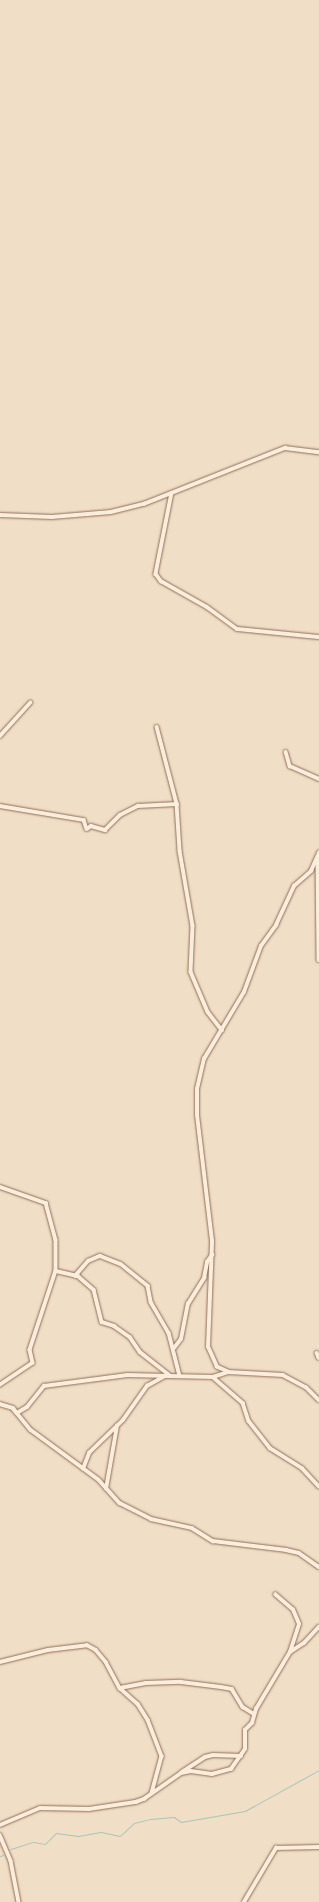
<!DOCTYPE html>
<html>
<head>
<meta charset="utf-8">
<style>
  body { margin:0 }
  #map { position:relative; width:319px; height:1902px; overflow:hidden; background:#f1dec6; font-family:Bitter,serif }
  div>[style] { position:absolute }
  [style*='--x'] { left:calc(var(--x)*1px); top:calc(var(--y)*1px); width:calc(var(--w)*1px); rotate:calc(var(--a)*1deg) }
  .stream>* { height:1px; margin:-0.5px; padding:0 0.5px; transform-origin:0.5px; border-radius:0.5px; background:#a8c5b8 }
  .roads { filter:drop-shadow(0 0 1px #8f6e5a) drop-shadow(0 0 1px #8f6e5a) }
  .minor>* { height:3.5px; margin:-1.75px; padding:0 1.75px; transform-origin:1.75px; border-radius:1.75px; background:#fbeddb }
  span { translate:-50% -50%; white-space:nowrap; text-align:center; line-height:1.15; -webkit-text-stroke:3px #f8e9d7; paint-order:stroke }
</style>
</head>
<body>
<div id="map">
  <div class="stream">
    <div style="--x:11;--y:1849;--w:23;--a:-18"></div>
    <div style="--x:33;--y:1842;--w:12;--a:9"></div>
    <div style="--x:45;--y:1844;--w:16;--a:-45"></div>
    <div style="--x:56;--y:1833;--w:22;--a:8"></div>
    <div style="--x:78;--y:1836;--w:23;--a:-10"></div>
    <div style="--x:101;--y:1832;--w:19;--a:12"></div>
    <div style="--x:120;--y:1836;--w:19;--a:-43"></div>
    <div style="--x:134;--y:1823;--w:16;--a:-14"></div>
    <div style="--x:150;--y:1819;--w:24;--a:-5"></div>
    <div style="--x:174;--y:1817;--w:9;--a:36"></div>
    <div style="--x:181;--y:1822;--w:65;--a:-9.8"></div>
    <div style="--x:245;--y:1811;--w:85;--a:-29"></div>
    <div style="--x:0;--y:1856;--w:3;--a:-18"></div>
  </div>
  <div class="roads">
    <div class="minor">
      <div style="--x:172;--y:493;--w:83;--a:101.2"></div>
      <div style="--x:156;--y:574;--w:9;--a:54"></div>
      <div style="--x:161;--y:581;--w:53;--a:29.5"></div>
      <div style="--x:207;--y:607;--w:37;--a:36"></div>
      <div style="--x:237;--y:629;--w:82;--a:5.6"></div>
      <div style="--x:0;--y:515;--w:52;--a:2.2"></div>
      <div style="--x:52;--y:517;--w:59;--a:-4.8"></div>
      <div style="--x:111;--y:512;--w:34;--a:-14"></div>
      <div style="--x:144;--y:504;--w:152;--a:-21.7"></div>
      <div style="--x:285;--y:448;--w:34;--a:7"></div>
      <div style="--x:157;--y:727;--w:80;--a:75.4"></div>
      <div style="--x:177;--y:804;--w:47;--a:86.3"></div>
      <div style="--x:180;--y:851;--w:76;--a:80.2"></div>
      <div style="--x:193;--y:926;--w:46;--a:92.5"></div>
      <div style="--x:191;--y:972;--w:43;--a:67"></div>
      <div style="--x:208;--y:1012;--w:23;--a:52"></div>
      <div style="--x:0;--y:736;--w:45;--a:-47.7"></div>
      <div style="--x:286;--y:752;--w:15;--a:74"></div>
      <div style="--x:290;--y:766;--w:32;--a:24"></div>
      <div style="--x:0;--y:806;--w:85;--a:9.5"></div>
      <div style="--x:84;--y:820;--w:9;--a:72"></div>
      <div style="--x:87;--y:829;--w:5;--a:-37"></div>
      <div style="--x:91;--y:826;--w:15;--a:16"></div>
      <div style="--x:105;--y:830;--w:21;--a:-45"></div>
      <div style="--x:120;--y:815;--w:20;--a:-27"></div>
      <div style="--x:138;--y:806;--w:39;--a:-3"></div>
      <div style="--x:318;--y:859;--w:101;--a:89.4"></div>
      <div style="--x:0;--y:1187;--w:49;--a:19.2"></div>
      <div style="--x:46;--y:1203;--w:38;--a:75"></div>
      <div style="--x:56;--y:1240;--w:31;--a:90"></div>
      <div style="--x:56;--y:1271;--w:83;--a:108.2"></div>
      <div style="--x:30;--y:1350;--w:13;--a:77"></div>
      <div style="--x:33;--y:1363;--w:40;--a:146"></div>
      <div style="--x:56;--y:1271;--w:23;--a:13"></div>
      <div style="--x:78;--y:1276;--w:21;--a:41"></div>
      <div style="--x:94;--y:1290;--w:33;--a:76"></div>
      <div style="--x:102;--y:1322;--w:13;--a:18"></div>
      <div style="--x:114;--y:1326;--w:19;--a:35"></div>
      <div style="--x:130;--y:1337;--w:18;--a:56"></div>
      <div style="--x:140;--y:1352;--w:39;--a:38"></div>
      <div style="--x:75;--y:1276;--w:20;--a:-49"></div>
      <div style="--x:88;--y:1261;--w:13;--a:-23"></div>
      <div style="--x:100;--y:1256;--w:22;--a:21"></div>
      <div style="--x:121;--y:1264;--w:35;--a:39"></div>
      <div style="--x:148;--y:1286;--w:16;--a:79"></div>
      <div style="--x:151;--y:1302;--w:36;--a:60"></div>
      <div style="--x:169;--y:1333;--w:44;--a:75.7"></div>
      <div style="--x:174;--y:1348;--w:11;--a:-52"></div>
      <div style="--x:181;--y:1339;--w:36;--a:-79"></div>
      <div style="--x:188;--y:1304;--w:31;--a:-58"></div>
      <div style="--x:204;--y:1278;--w:16;--a:-79"></div>
      <div style="--x:207;--y:1262;--w:9;--a:-54"></div>
      <div style="--x:317;--y:1353;--w:5;--a:68"></div>
      <div style="--x:228;--y:1372;--w:55;--a:3.1"></div>
      <div style="--x:283;--y:1375;--w:26;--a:28"></div>
      <div style="--x:306;--y:1387;--w:18;--a:45"></div>
      <div style="--x:213;--y:1377;--w:40;--a:41"></div>
      <div style="--x:243;--y:1403;--w:19;--a:72"></div>
      <div style="--x:249;--y:1421;--w:34;--a:52"></div>
      <div style="--x:270;--y:1448;--w:38;--a:32"></div>
      <div style="--x:302;--y:1468;--w:25;--a:47"></div>
      <div style="--x:0;--y:1404;--w:14;--a:17"></div>
      <div style="--x:13;--y:1408;--w:28;--a:51"></div>
      <div style="--x:31;--y:1430;--w:84;--a:36.3"></div>
      <div style="--x:99;--y:1480;--w:31;--a:48"></div>
      <div style="--x:120;--y:1503;--w:35;--a:27"></div>
      <div style="--x:151;--y:1519;--w:42;--a:12.4"></div>
      <div style="--x:192;--y:1528;--w:25;--a:32"></div>
      <div style="--x:213;--y:1541;--w:74;--a:7"></div>
      <div style="--x:286;--y:1550;--w:13;--a:13"></div>
      <div style="--x:299;--y:1553;--w:24;--a:35"></div>
      <div style="--x:13;--y:1408;--w:6;--a:51"></div>
      <div style="--x:17;--y:1413;--w:12;--a:-31"></div>
      <div style="--x:27;--y:1407;--w:27;--a:-51"></div>
      <div style="--x:44;--y:1386;--w:84;--a:-7.5"></div>
      <div style="--x:127;--y:1375;--w:86;--a:1.3"></div>
      <div style="--x:213;--y:1377;--w:16;--a:-18"></div>
      <div style="--x:228;--y:1372;--w:12;--a:-156"></div>
      <div style="--x:217;--y:1367;--w:22;--a:-114"></div>
      <div style="--x:208;--y:1347;--w:106;--a:-87.8"></div>
      <div style="--x:212;--y:1241;--w:127;--a:-96.8"></div>
      <div style="--x:197;--y:1115;--w:26;--a:-90"></div>
      <div style="--x:197;--y:1089;--w:31;--a:-77"></div>
      <div style="--x:204;--y:1059;--w:78;--a:-59.2"></div>
      <div style="--x:244;--y:992;--w:49;--a:-69.7"></div>
      <div style="--x:261;--y:946;--w:26;--a:-54"></div>
      <div style="--x:276;--y:925;--w:43;--a:-65.2"></div>
      <div style="--x:294;--y:886;--w:23;--a:-41"></div>
      <div style="--x:311;--y:871;--w:20;--a:-66"></div>
      <div style="--x:83;--y:1469;--w:17;--a:-69"></div>
      <div style="--x:89;--y:1453;--w:47;--a:-44.1"></div>
      <div style="--x:123;--y:1420;--w:42;--a:-54.8"></div>
      <div style="--x:147;--y:1386;--w:21;--a:-29"></div>
      <div style="--x:106;--y:1489;--w:64;--a:-80.1"></div>
      <div style="--x:290;--y:1652;--w:17;--a:-33"></div>
      <div style="--x:304;--y:1643;--w:22;--a:-47"></div>
      <div style="--x:0;--y:1662;--w:49;--a:-14"></div>
      <div style="--x:48;--y:1650;--w:39;--a:-7"></div>
      <div style="--x:87;--y:1645;--w:10;--a:29"></div>
      <div style="--x:96;--y:1650;--w:16;--a:50"></div>
      <div style="--x:106;--y:1662;--w:30;--a:62"></div>
      <div style="--x:120;--y:1688;--w:26;--a:-11"></div>
      <div style="--x:146;--y:1683;--w:35;--a:-2"></div>
      <div style="--x:181;--y:1682;--w:40;--a:7.1"></div>
      <div style="--x:221;--y:1687;--w:11;--a:10"></div>
      <div style="--x:232;--y:1689;--w:21;--a:59"></div>
      <div style="--x:243;--y:1707;--w:13;--a:32"></div>
      <div style="--x:120;--y:1688;--w:24;--a:42"></div>
      <div style="--x:138;--y:1704;--w:19;--a:58"></div>
      <div style="--x:148;--y:1720;--w:39;--a:69"></div>
      <div style="--x:162;--y:1756;--w:38;--a:105"></div>
      <div style="--x:182;--y:1772;--w:27;--a:-33"></div>
      <div style="--x:205;--y:1757;--w:8;--a:-14"></div>
      <div style="--x:213;--y:1755;--w:28;--a:2"></div>
      <div style="--x:0;--y:1825;--w:43;--a:-23"></div>
      <div style="--x:40;--y:1808;--w:49;--a:1.2"></div>
      <div style="--x:89;--y:1809;--w:48;--a:-8.5"></div>
      <div style="--x:136;--y:1802;--w:9;--a:-21"></div>
      <div style="--x:144;--y:1799;--w:45;--a:-35.1"></div>
      <div style="--x:181;--y:1773;--w:10;--a:-11"></div>
      <div style="--x:191;--y:1771;--w:21;--a:8"></div>
      <div style="--x:212;--y:1774;--w:20;--a:-15"></div>
      <div style="--x:231;--y:1769;--w:24;--a:-55"></div>
      <div style="--x:245;--y:1749;--w:19;--a:-90"></div>
      <div style="--x:245;--y:1730;--w:10;--a:-45"></div>
      <div style="--x:252;--y:1723;--w:15;--a:-74"></div>
      <div style="--x:256;--y:1709;--w:66;--a:-59.2"></div>
      <div style="--x:290;--y:1652;--w:29;--a:-72"></div>
      <div style="--x:299;--y:1624;--w:15;--a:-113"></div>
      <div style="--x:293;--y:1610;--w:23;--a:-139"></div>
      <div style="--x:0;--y:1835;--w:28;--a:67"></div>
      <div style="--x:11;--y:1861;--w:42;--a:79"></div>
      <div style="--x:244;--y:1902;--w:63;--a:-59.3"></div>
      <div style="--x:276;--y:1848;--w:43;--a:-1.3"></div>
    </div>
  </div>
</div>
</body>
</html>
